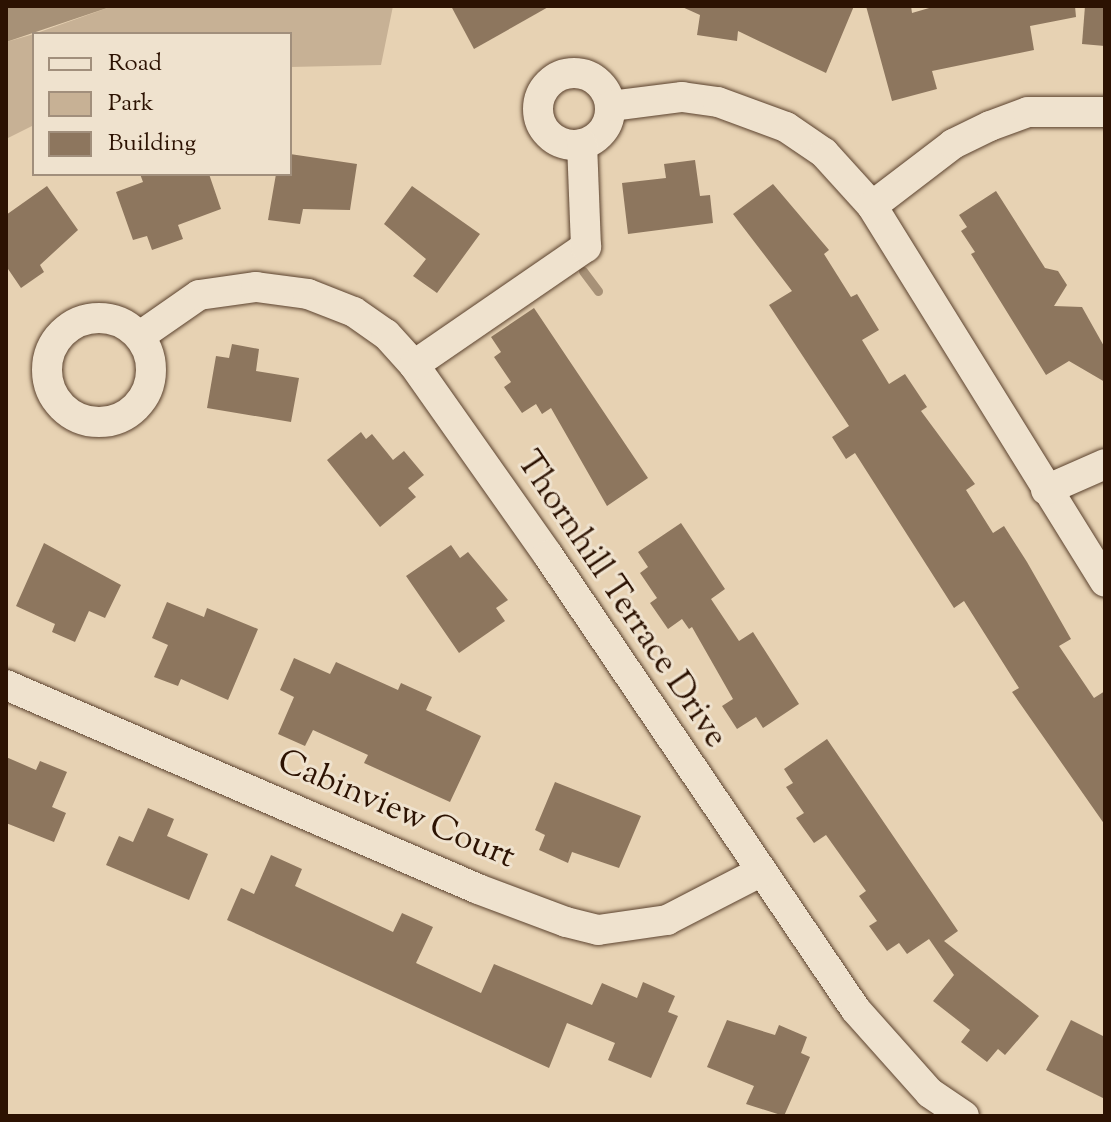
<!DOCTYPE html>
<html>
<head>
<meta charset="utf-8">
<style>
  body { margin:0 }
  #map { position:relative; width:1111px; height:1122px; overflow:hidden; background:#e7d2b3; font-family:"Sorts Mill Goudy",serif }
  div>[style] { position:absolute }
  [style*='--x'] { left:calc(var(--x)*1px); top:calc(var(--y)*1px); width:calc(var(--w)*1px); rotate:calc(var(--a)*1deg) }
  .green>* { inset:0; background:#c7b195 }
  .water>* { inset:0; background:#a79177 }
  .stream>* { height:9px; margin:-4.5px; padding:0 4.5px; transform-origin:4.5px; border-radius:4.5px; background:#a79177 }
  .building>* { inset:0; background:#8d765e }
  .roads { filter:drop-shadow(0 0 2px #5b422e) drop-shadow(0 0 2px #5b422e) }
  .minor>* { height:30px; margin:-15px; padding:0 15px; transform-origin:15px; border-radius:15px; background:#efe2ce }
  .minor>.ring { margin:-15px; padding:0; box-sizing:content-box; background:none; border:30px solid #efe2ce; border-radius:50% }
  span { translate:-50% -50%; white-space:nowrap; text-align:center; line-height:1.15; -webkit-text-stroke:6px #efe2ce; paint-order:stroke }
  .street-label { font-size:34px; color:#2c1202 }
  .frame { position:absolute; inset:0; border:8px solid #2c1202; pointer-events:none }
  .legend { position:absolute; left:32px; top:32px; width:260px; height:144px; box-sizing:border-box; background:#efe2ce; border:2px solid #a18f7c; margin:0; padding:10px 14px; list-style:none; font-size:24px; color:#2c1202 }
  .legend li { display:flex; align-items:center; gap:16px; height:40px }
  .legend b { width:40px; border:2px solid #a18f7c }
</style>
</head>
<body>
<div id="map">
  <div class="green">
    <div style="clip-path:polygon(113px 6px,393px 6px,381px 65px,290px 67px,290px 34px,34px 34px)"></div>
    <div style="clip-path:polygon(34px 34px,34px 125px,6px 139px,6px 42px)"></div>
  </div>
  <div class="water">
    <div style="clip-path:polygon(6px 6px,113px 6px,6px 42px)"></div>
  </div>
  <div class="stream">
    <div style="--x:583;--y:271;--w:25;--a:53"></div>
  </div>
  <div class="building">
    <div style="clip-path:polygon(451px 6px,550px 6px,474px 49px)"></div>
    <div style="clip-path:polygon(680px 6px,854px 6px,826px 73px,738px 31px,737px 41px,697px 35px,700px 15px)"></div>
    <div style="clip-path:polygon(866px 6px,911px 6px,912px 13px,936px 6px,1075px 6px,1076px 17px,1030px 26px,1034px 50px,932px 71px,937px 89px,892px 101px)"></div>
    <div style="clip-path:polygon(1085px 6px,1105px 6px,1105px 46px,1082px 44px)"></div>
    <div style="clip-path:polygon(290px 154px,357px 164px,350px 210px,303px 209px,300px 224px,268px 220px,276px 174px,290px 174px)"></div>
    <div style="clip-path:polygon(695px 160px,700px 196px,710px 195px,713px 223px,628px 234px,622px 183px,666px 178px,664px 164px)"></div>
    <div style="clip-path:polygon(140px 174px,209px 174px,221px 209px,178px 225px,183px 239px,152px 250px,147px 236px,133px 240px,116px 192px,143px 182px)"></div>
    <div style="clip-path:polygon(773px 184px,829px 250px,824px 254px,851px 297px,857px 294px,879px 330px,862px 340px,889px 384px,905px 374px,927px 407px,921px 411px,975px 484px,966px 490px,993px 533px,1004px 526px,1027px 562px,1071px 639px,1059px 646px,1094px 698px,1105px 691px,1105px 825px,1012px 692px,1019px 688px,964px 601px,954px 608px,855px 453px,846px 459px,832px 437px,849px 426px,769px 305px,792px 291px,733px 214px)"></div>
    <div style="clip-path:polygon(47px 186px,78px 230px,40px 265px,44px 272px,21px 288px,6px 266px,6px 215px)"></div>
    <div style="clip-path:polygon(412px 186px,480px 234px,437px 293px,413px 276px,426px 259px,384px 224px)"></div>
    <div style="clip-path:polygon(996px 191px,1045px 268px,1058px 271px,1067px 285px,1054px 306px,1082px 307px,1105px 348px,1105px 382px,1069px 361px,1046px 375px,971px 254px,975px 252px,961px 231px,967px 227px,959px 215px)"></div>
    <div style="clip-path:polygon(534px 308px,648px 478px,607px 506px,551px 408px,542px 414px,536px 404px,522px 413px,504px 387px,511px 382px,494px 357px,501px 352px,491px 337px)"></div>
    <div style="clip-path:polygon(232px 344px,259px 349px,256px 371px,299px 378px,291px 422px,207px 408px,216px 356px,229px 358px)"></div>
    <div style="clip-path:polygon(361px 432px,366px 439px,372px 434px,393px 460px,404px 451px,424px 475px,408px 488px,416px 497px,380px 527px,327px 460px)"></div>
    <div style="clip-path:polygon(681px 523px,725px 589px,711px 599px,739px 641px,753px 632px,799px 704px,763px 728px,756px 717px,737px 729px,722px 706px,733px 699px,692px 627px,689px 629px,682px 619px,668px 629px,650px 603px,657px 598px,640px 573px,648px 567px,638px 552px)"></div>
    <div style="clip-path:polygon(44px 543px,121px 585px,105px 618px,89px 611px,75px 642px,52px 632px,55px 624px,16px 606px)"></div>
    <div style="clip-path:polygon(451px 545px,460px 558px,468px 552px,508px 600px,496px 608px,505px 621px,459px 653px,406px 576px)"></div>
    <div style="clip-path:polygon(167px 602px,204px 617px,207px 608px,258px 629px,228px 700px,181px 679px,178px 686px,154px 677px,168px 645px,152px 638px)"></div>
    <div style="clip-path:polygon(294px 658px,330px 674px,336px 662px,398px 690px,401px 683px,432px 697px,426px 710px,481px 736px,450px 802px,364px 763px,368px 755px,313px 730px,305px 746px,278px 734px,294px 697px,280px 690px)"></div>
    <div style="clip-path:polygon(827px 739px,958px 931px,944px 941px,1039px 1016px,1005px 1055px,998px 1049px,987px 1062px,961px 1042px,970px 1030px,933px 1001px,954px 975px,929px 939px,907px 954px,899px 943px,887px 951px,869px 926px,877px 921px,859px 896px,866px 891px,826px 835px,814px 843px,796px 818px,804px 813px,786px 787px,793px 783px,784px 769px)"></div>
    <div style="clip-path:polygon(6px 757px,36px 770px,40px 761px,67px 772px,52px 807px,66px 813px,54px 842px,6px 823px)"></div>
    <div style="clip-path:polygon(555px 782px,641px 816px,619px 868px,572px 852px,568px 863px,539px 850px,545px 835px,535px 830px)"></div>
    <div style="clip-path:polygon(148px 808px,174px 819px,167px 836px,208px 854px,189px 900px,106px 865px,119px 836px,133px 842px)"></div>
    <div style="clip-path:polygon(271px 855px,302px 869px,295px 886px,393px 932px,402px 913px,433px 927px,416px 963px,481px 993px,494px 964px,592px 1005px,602px 983px,637px 998px,643px 982px,675px 996px,668px 1012px,678px 1016px,651px 1078px,608px 1060px,615px 1043px,567px 1023px,549px 1068px,227px 920px,241px 888px,254px 894px)"></div>
    <div style="clip-path:polygon(727px 1020px,775px 1035px,779px 1025px,807px 1037px,801px 1053px,810px 1057px,784px 1116px,746px 1104px,754px 1086px,707px 1067px)"></div>
    <div style="clip-path:polygon(1071px 1020px,1105px 1037px,1105px 1099px,1046px 1070px)"></div>
  </div>
  <div class="roads">
    <div class="minor">
      <div class="ring" style="left:538px;top:73px;width:42px;height:42px"></div>
      <div style="--x:611;--y:106;--w:72;--a:-7.2"></div>
      <div style="--x:682;--y:97;--w:36;--a:8"></div>
      <div style="--x:718;--y:102;--w:72;--a:20.2"></div>
      <div style="--x:786;--y:127;--w:46;--a:34.4"></div>
      <div style="--x:824;--y:153;--w:72;--a:47.8"></div>
      <div style="--x:872;--y:206;--w:442;--a:58.2"></div>
      <div style="--x:872;--y:206;--w:102;--a:-37.4"></div>
      <div style="--x:953;--y:144;--w:41;--a:-25.9"></div>
      <div style="--x:990;--y:126;--w:40;--a:-20.2"></div>
      <div style="--x:1028;--y:112;--w:77;--a:0"></div>
      <div class="ring" style="left:47px;top:318px;width:74px;height:74px"></div>
      <div style="--x:140;--y:336;--w:72;--a:-34.8"></div>
      <div style="--x:199;--y:295;--w:58;--a:-8"></div>
      <div style="--x:256;--y:287;--w:52;--a:7.7"></div>
      <div style="--x:308;--y:294;--w:49;--a:21.4"></div>
      <div style="--x:354;--y:312;--w:39;--a:35"></div>
      <div style="--x:386;--y:334;--w:42;--a:47.9"></div>
      <div style="--x:414;--y:365;--w:232;--a:54.8"></div>
      <div style="--x:548;--y:555;--w:549;--a:55.91"></div>
      <div style="--x:856;--y:1010;--w:111;--a:48.3"></div>
      <div style="--x:930;--y:1093;--w:41;--a:34.1"></div>
      <div style="--x:414;--y:365;--w:209;--a:-34.5"></div>
      <div style="--x:586;--y:247;--w:103;--a:-92.2"></div>
      <div style="--x:1046;--y:490;--w:64;--a:-23.8"></div>
      <div style="--x:6;--y:685;--w:514;--a:23.37"></div>
      <div style="--x:478;--y:889;--w:94;--a:20.6"></div>
      <div style="--x:566;--y:922;--w:33;--a:14"></div>
      <div style="--x:598;--y:930;--w:70;--a:-8.2"></div>
      <div style="--x:667;--y:920;--w:105;--a:-27.3"></div>
    </div>
  </div>
  <div class="street-label">
    <span style="left:621px;top:600px;rotate:56deg">Thornhill Terrace Drive</span>
    <span style="left:396px;top:810px;rotate:23deg">Cabinview Court</span>
  </div>
  <div class="frame"></div>
  <ul class="legend">
  <li><b style="height:10px;background:#efe2ce"></b>Road</li>
  <li><b style="height:22px;background:#c7b195"></b>Park</li>
  <li><b style="height:22px;background:#8d765e"></b>Building</li>
  </ul>
</div>
</body>
</html>
